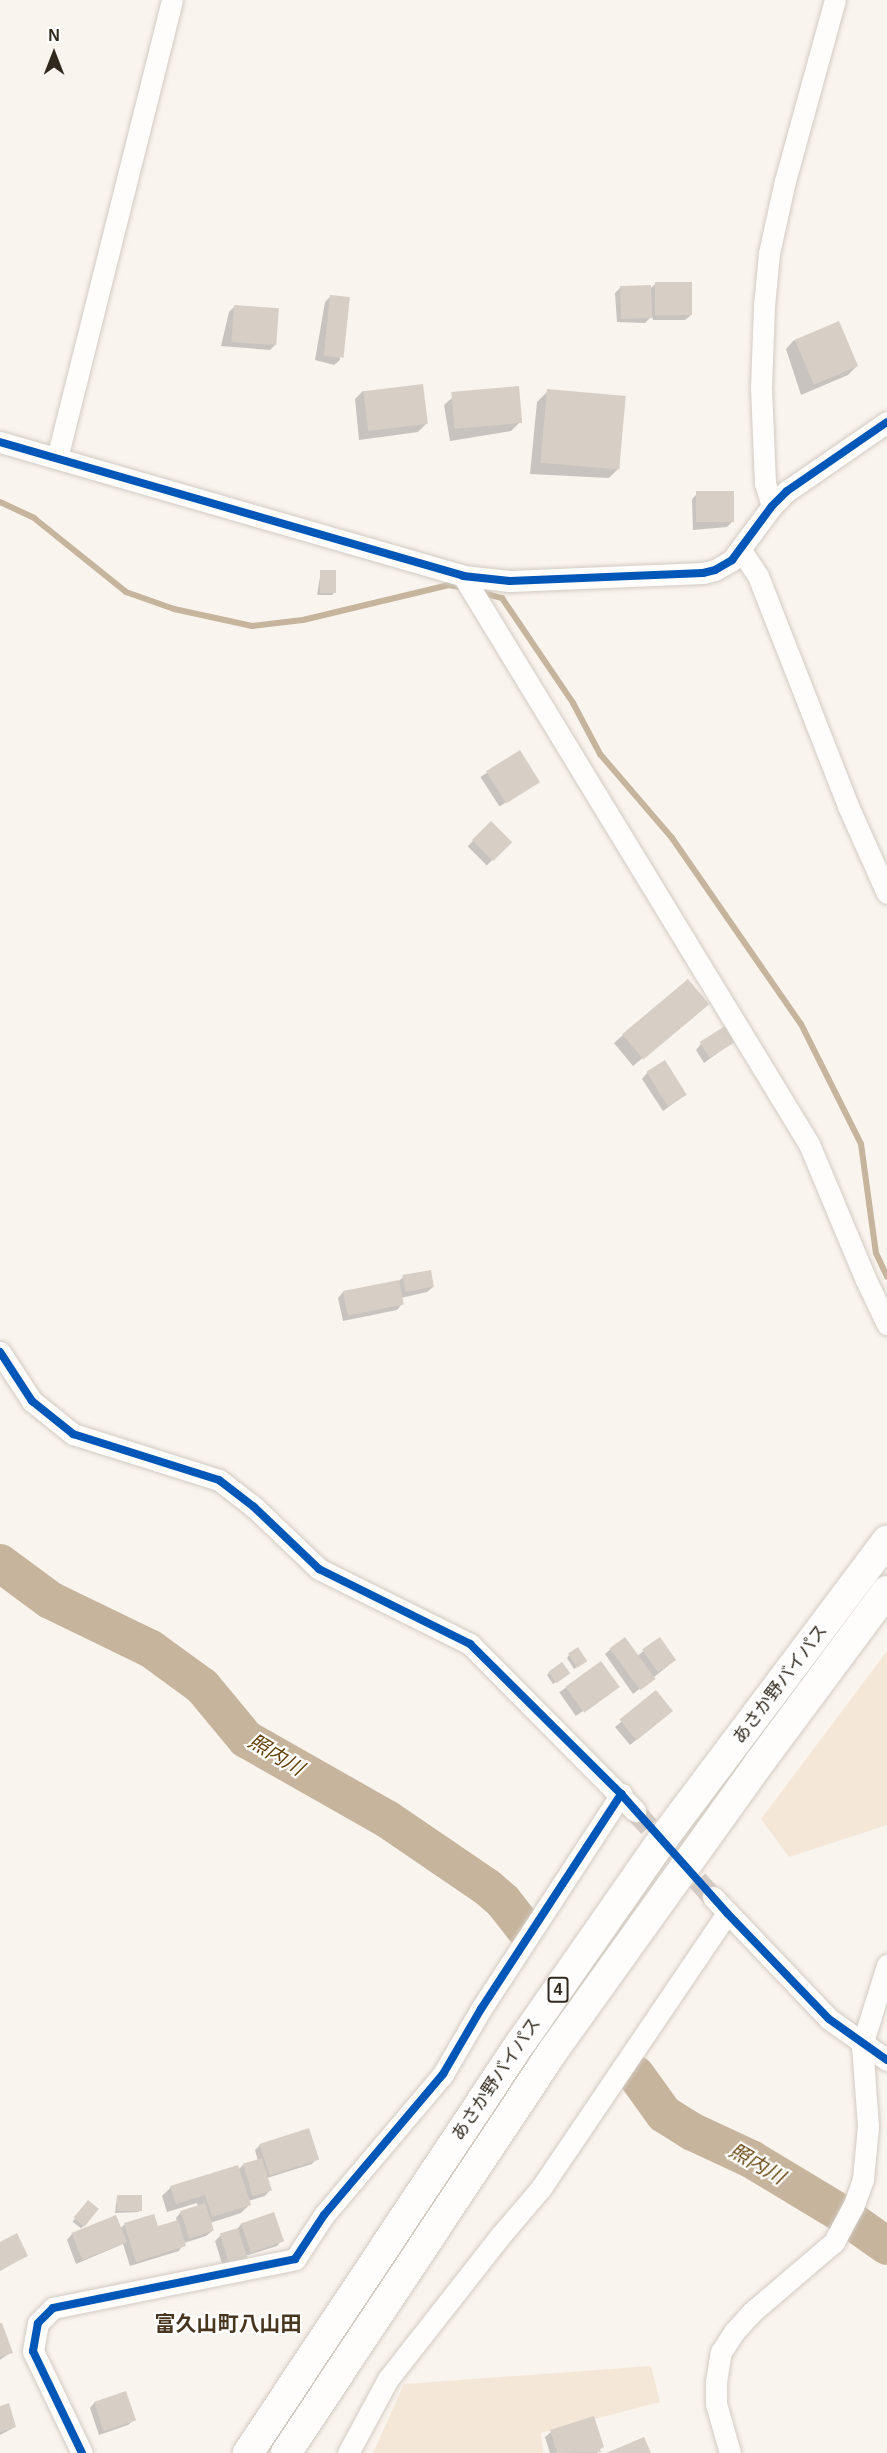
<!DOCTYPE html>
<html>
<head>
<meta charset="utf-8">
<style>
  body { margin:0 }
  #map { position:relative; width:887px; height:2453px; overflow:hidden; background:#faf4ee; font-family:Arial,"Noto Sans JP",sans-serif }
  div>[style] { position:absolute }
  [style*='--x'] { left:calc(var(--x)*1px); top:calc(var(--y)*1px); width:calc(var(--w)*1px); rotate:calc(var(--a)*1deg) }
  .green>* { inset:0; background:#f5e7d7 }
  .shadow>* { inset:0; background:#0003; transform-origin:0 0 }
  .stream>* { height:6px; margin:-3px; padding:0 3px; transform-origin:3px; border-radius:3px; background:#c6b49c }
  .river>* { height:38px; margin:-19px; padding:0 19px; transform-origin:19px; border-radius:19px; background:#c6b49c }
  .building>* { inset:0; background:#d7cfc6; transform-origin:0 0 }
  .minor-tunnel>* { height:21px; margin-top:-10.5px; transform-origin:0; background:repeating-linear-gradient(90deg,#d2cbc4 0 21px,transparent 0 31px) }
  .roads { filter:drop-shadow(0 0 2px #d2cbc3) drop-shadow(0 0 2px #d2cbc3) }
  .minor>* { height:21px; margin:-10.5px; padding:0 10.5px; transform-origin:10.5px; border-radius:10.5px; background:#fefdfc }
  .highway>* { height:30px; margin:-15px; padding:0 15px; transform-origin:15px; border-radius:15px; background:#fefdfc }
  .cycleway>* { height:8px; margin:-4px; padding:0 4px; transform-origin:4px; border-radius:4px; background:#0057b8 }
  span { translate:-50% -50%; white-space:nowrap; text-align:center; line-height:1.15; -webkit-text-stroke:4.5px #fff; paint-order:stroke }
  .shield-label span { padding:2px 4px; background:#fff; border:2px solid; border-radius:4px; -webkit-text-stroke-width:0 }
  .shield-label { font-size:16px; color:#32291e; font-weight:700 }
  .street-label { font-size:18px; color:#32291e }
  .water-label { font-size:20px; color:#613f06; font-style:italic }
  .quarter-label { font-size:21px; color:#48361e; font-weight:700 }
  .north { position:absolute; left:24px; top:24px; width:60px; height:60px; -webkit-text-stroke:4px #fff; paint-order:stroke; rotate:0deg; font-size:16px; font-weight:700; line-height:24px; text-align:center; color:#32291e }
  .north::after { content:''; display:block; margin:auto; width:21px; height:27px; background:#32291e; clip-path:polygon(50% 0,100% 100%,50% 72%,0 100%) }
</style>
</head>
<body>
<div id="map">
  <div class="green">
    <div style="clip-path:polygon(887px 1651px,887px 1825px,789px 1857px,761px 1819px)"></div>
    <div style="clip-path:polygon(651px 2366px,660px 2402px,541px 2433px,543px 2453px,373px 2453px,404px 2384px)"></div>
  </div>
  <div class="shadow">
    <div style="clip-path:polygon(655px 284px,691px 315px,685px 320px,653px 320px,652px 316px,645px 323px,617px 322px,615px 293px,620px 288px,649px 290px)"></div>
    <div style="clip-path:polygon(331px 296px,340px 360px,334px 365px,315px 360px,325px 302px)"></div>
    <div style="clip-path:polygon(234px 307px,276px 344px,270px 350px,221px 346px,229px 312px)"></div>
    <div style="clip-path:polygon(794px 340px,857px 366px,848px 375px,801px 395px,786px 349px)"></div>
    <div style="clip-path:polygon(363px 391px,427px 423px,418px 432px,359px 440px,355px 399px)"></div>
    <div style="clip-path:polygon(548px 391px,620px 467px,609px 478px,530px 474px,537px 402px)"></div>
    <div style="clip-path:polygon(453px 397px,520px 422px,511px 431px,450px 441px,444px 405px)"></div>
    <div style="clip-path:polygon(697px 494px,733px 521px,727px 527px,693px 530px,692px 499px)"></div>
    <div style="clip-path:polygon(321px 571px,334px 593px,332px 595px,317px 595px)"></div>
    <div style="left:519px;top:752px;width:35px;height:46px;rotate:57deg"></div>
    <div style="left:491px;top:823px;width:27px;height:33px;rotate:45deg"></div>
    <div style="clip-path:polygon(698px 1012px,633px 1066px,614px 1043px,623px 1035px)"></div>
    <div style="clip-path:polygon(733px 1042px,704px 1063px,696px 1050px,701px 1044px)"></div>
    <div style="clip-path:polygon(647px 1073px,685px 1095px,663px 1111px,642px 1079px)"></div>
    <div style="clip-path:polygon(403px 1277px,433px 1287px,427px 1292px,401px 1298px,402px 1304px,397px 1310px,343px 1321px,338px 1298px,343px 1292px,398px 1282px)"></div>
    <div style="clip-path:polygon(660px 1639px,669px 1665px,633px 1694px,605px 1654px,611px 1649px,637px 1656px)"></div>
    <div style="clip-path:polygon(569px 1655px,583px 1663px,574px 1669px,567px 1658px)"></div>
    <div style="left:601px;top:1663px;width:29px;height:51px;rotate:55deg"></div>
    <div style="clip-path:polygon(549px 1673px,566px 1675px,553px 1684px,547px 1675px)"></div>
    <div style="clip-path:polygon(656px 1693px,666px 1716px,630px 1745px,615px 1727px)"></div>
    <div style="clip-path:polygon(260px 2145px,317px 2158px,312px 2164px,267px 2178px,270px 2190px,265px 2196px,248px 2201px,249px 2205px,241px 2213px,210px 2223px,212px 2231px,206px 2236px,184px 2243px,179px 2251px,130px 2266px,123px 2244px,76px 2264px,67px 2240px,72px 2234px,120px 2229px,124px 2225px,153px 2216px,157px 2228px,177px 2222px,176px 2218px,181px 2212px,198px 2207px,197px 2203px,167px 2212px,162px 2196px,171px 2187px,238px 2170px,243px 2165px,258px 2161px,255px 2150px)"></div>
    <div style="clip-path:polygon(117px 2197px,141px 2210px,138px 2212px,115px 2213px)"></div>
    <div style="left:88px;top:2202px;width:11px;height:25px;rotate:38deg"></div>
    <div style="clip-path:polygon(241px 2224px,282px 2240px,277px 2246px,245px 2256px,224px 2270px,215px 2241px,220px 2236px,236px 2231px)"></div>
    <div style="clip-path:polygon(0 2243px,26px 2256px,0 2271px)"></div>
    <div style="clip-path:polygon(0 2325px,11px 2352px,0 2360px)"></div>
    <div style="clip-path:polygon(95px 2402px,134px 2420px,128px 2425px,99px 2435px,90px 2408px)"></div>
    <div style="clip-path:polygon(0 2408px,15px 2427px,0 2435px)"></div>
    <div style="clip-path:polygon(551px 2432px,602px 2447px,597px 2453px,550px 2453px,545px 2437px)"></div>
  </div>
  <div class="stream">
    <div style="--x:0;--y:502;--w:38;--a:25"></div>
    <div style="--x:34;--y:518;--w:118;--a:38.8"></div>
    <div style="--x:126;--y:592;--w:51;--a:19.5"></div>
    <div style="--x:174;--y:609;--w:80;--a:12.3"></div>
    <div style="--x:252;--y:626;--w:51;--a:-6.7"></div>
    <div style="--x:303;--y:620;--w:150;--a:-13.5"></div>
    <div style="--x:449;--y:585;--w:15;--a:11"></div>
    <div style="--x:479;--y:592;--w:24;--a:15"></div>
    <div style="--x:502;--y:598;--w:127;--a:55.9"></div>
    <div style="--x:573;--y:703;--w:58;--a:62.1"></div>
    <div style="--x:600;--y:754;--w:111;--a:49.4"></div>
    <div style="--x:672;--y:838;--w:226;--a:55.3"></div>
    <div style="--x:801;--y:1024;--w:134;--a:63.4"></div>
    <div style="--x:861;--y:1144;--w:110;--a:82.2"></div>
    <div style="--x:876;--y:1253;--w:26;--a:65"></div>
  </div>
  <div class="river">
    <div style="--x:0;--y:1563;--w:62;--a:36.5"></div>
    <div style="--x:50;--y:1600;--w:112;--a:25.9"></div>
    <div style="--x:151;--y:1649;--w:63;--a:36"></div>
    <div style="--x:202;--y:1686;--w:69;--a:50.3"></div>
    <div style="--x:246;--y:1739;--w:162;--a:29.6"></div>
    <div style="--x:387;--y:1819;--w:122;--a:34.3"></div>
    <div style="--x:488;--y:1888;--w:20;--a:41"></div>
    <div style="--x:503;--y:1901;--w:34;--a:52"></div>
    <div style="--x:636;--y:2075;--w:48;--a:54.3"></div>
    <div style="--x:664;--y:2114;--w:34;--a:32"></div>
    <div style="--x:693;--y:2132;--w:64;--a:25"></div>
    <div style="--x:751;--y:2159;--w:106;--a:31.1"></div>
    <div style="--x:842;--y:2214;--w:55;--a:35.4"></div>
  </div>
  <div class="building">
    <div style="left:692px;top:282px;width:33px;height:37px;rotate:90deg"></div>
    <div style="left:651px;top:285px;width:33px;height:31px;rotate:88deg"></div>
    <div style="left:330px;top:295px;width:20px;height:61px;rotate:6deg"></div>
    <div style="left:234px;top:305px;width:45px;height:37px;rotate:4deg"></div>
    <div style="left:839px;top:321px;width:49px;height:48px;rotate:67deg"></div>
    <div style="left:423px;top:384px;width:40px;height:60px;rotate:83deg"></div>
    <div style="left:519px;top:386px;width:37px;height:68px;rotate:85deg"></div>
    <div style="left:547px;top:389px;width:79px;height:74px;rotate:5deg"></div>
    <div style="left:734px;top:491px;width:31px;height:38px;rotate:90deg"></div>
    <div style="left:320px;top:570px;width:16px;height:23px"></div>
    <div style="left:520px;top:750px;width:38px;height:40px;rotate:58deg"></div>
    <div style="left:491px;top:821px;width:30px;height:27px;rotate:45deg"></div>
    <div style="left:688px;top:979px;width:33px;height:86px;rotate:50deg"></div>
    <div style="left:725px;top:1026px;width:19px;height:30px;rotate:58deg"></div>
    <div style="left:665px;top:1060px;width:41px;height:22px;rotate:58deg"></div>
    <div style="left:431px;top:1270px;width:17px;height:29px;rotate:80deg"></div>
    <div style="left:399px;top:1280px;width:25px;height:57px;rotate:79deg"></div>
    <div style="left:625px;top:1637px;width:52px;height:19px;rotate:54deg"></div>
    <div style="left:660px;top:1637px;width:28px;height:22px;rotate:55deg"></div>
    <div style="left:578px;top:1647px;width:17px;height:12px;rotate:57deg"></div>
    <div style="left:601px;top:1661px;width:32px;height:44px;rotate:54deg"></div>
    <div style="left:562px;top:1662px;width:14px;height:17px;rotate:54deg"></div>
    <div style="left:656px;top:1690px;width:27px;height:47px;rotate:51deg"></div>
    <div style="left:309px;top:2128px;width:33px;height:52px;rotate:72deg"></div>
    <div style="left:262px;top:2158px;width:34px;height:20px;rotate:73deg"></div>
    <div style="clip-path:polygon(238px 2165px,251px 2205px,212px 2217px,205px 2195px,176px 2204px,170px 2186px)"></div>
    <div style="left:142px;top:2195px;width:16px;height:25px;rotate:90deg"></div>
    <div style="left:88px;top:2200px;width:14px;height:23px;rotate:39deg"></div>
    <div style="left:205px;top:2203px;width:29px;height:26px;rotate:72deg"></div>
    <div style="left:274px;top:2212px;width:31px;height:35px;rotate:71deg"></div>
    <div style="clip-path:polygon(154px 2214px,158px 2226px,178px 2220px,186px 2246px,136px 2262px,124px 2223px)"></div>
    <div style="left:116px;top:2215px;width:29px;height:48px;rotate:68deg"></div>
    <div style="left:238px;top:2228px;width:34px;height:19px;rotate:73deg"></div>
    <div style="clip-path:polygon(17px 2233px,28px 2256px,0 2270px,0 2242px)"></div>
    <div style="clip-path:polygon(0 2323px,2px 2323px,13px 2353px,0 2357px)"></div>
    <div style="left:126px;top:2391px;width:31px;height:34px;rotate:71deg"></div>
    <div style="clip-path:polygon(9px 2403px,16px 2427px,0 2432px,0 2406px)"></div>
    <div style="clip-path:polygon(594px 2416px,604px 2447px,600px 2449px,601px 2452px,557px 2453px,550px 2430px)"></div>
    <div style="clip-path:polygon(644px 2437px,651px 2453px,606px 2453px,630px 2443px)"></div>
  </div>
  <div class="minor-tunnel">
    <div style="--x:635;--y:1811;--w:116;--a:47.8"></div>
  </div>
  <div class="roads">
    <div class="minor">
      <div style="--x:0;--y:442;--w:482;--a:16.1"></div>
      <div style="--x:463;--y:576;--w:47;--a:6.1"></div>
      <div style="--x:510;--y:581;--w:193;--a:-2.4"></div>
      <div style="--x:703;--y:573;--w:12;--a:-14"></div>
      <div style="--x:715;--y:570;--w:20;--a:-30"></div>
      <div style="--x:732;--y:560;--w:67;--a:-53.5"></div>
      <div style="--x:772;--y:506;--w:21;--a:-45"></div>
      <div style="--x:787;--y:491;--w:121;--a:-34.6"></div>
      <div style="--x:57;--y:458;--w:472;--a:-75.9"></div>
      <div style="--x:772;--y:506;--w:24;--a:-107"></div>
      <div style="--x:765;--y:483;--w:95;--a:-92.4"></div>
      <div style="--x:761;--y:388;--w:82;--a:-87.9"></div>
      <div style="--x:764;--y:306;--w:53;--a:-84.6"></div>
      <div style="--x:769;--y:253;--w:74;--a:-77.5"></div>
      <div style="--x:785;--y:181;--w:188;--a:-74.6"></div>
      <div style="--x:740;--y:549;--w:32;--a:56"></div>
      <div style="--x:758;--y:576;--w:247;--a:68.6"></div>
      <div style="--x:848;--y:806;--w:95;--a:65.9"></div>
      <div style="--x:463;--y:576;--w:665;--a:58.65"></div>
      <div style="--x:809;--y:1144;--w:147;--a:67.3"></div>
      <div style="--x:866;--y:1280;--w:49;--a:64.5"></div>
      <div style="--x:0;--y:1352;--w:59;--a:56.9"></div>
      <div style="--x:32;--y:1401;--w:53;--a:38.8"></div>
      <div style="--x:73;--y:1434;--w:153;--a:17.5"></div>
      <div style="--x:219;--y:1480;--w:44;--a:37.6"></div>
      <div style="--x:254;--y:1507;--w:90;--a:43.6"></div>
      <div style="--x:319;--y:1569;--w:169;--a:26.4"></div>
      <div style="--x:470;--y:1644;--w:235;--a:45.3"></div>
      <div style="--x:713;--y:1897;--w:168;--a:46.4"></div>
      <div style="--x:829;--y:2019;--w:71;--a:35.3"></div>
      <div style="--x:82;--y:2453;--w:113;--a:-115.7"></div>
      <div style="--x:33;--y:2351;--w:28;--a:-80"></div>
      <div style="--x:38;--y:2323;--w:21;--a:-45"></div>
      <div style="--x:53;--y:2308;--w:247;--a:-11.4"></div>
      <div style="--x:295;--y:2259;--w:53;--a:-56.6"></div>
      <div style="--x:324;--y:2215;--w:185;--a:-49.8"></div>
      <div style="--x:443;--y:2074;--w:75;--a:-59.7"></div>
      <div style="--x:481;--y:2009;--w:257;--a:-56.9"></div>
      <div style="--x:348;--y:2453;--w:84;--a:-61.6"></div>
      <div style="--x:388;--y:2379;--w:183;--a:-51.9"></div>
      <div style="--x:501;--y:2235;--w:62;--a:-49.6"></div>
      <div style="--x:541;--y:2188;--w:332;--a:-55.9"></div>
      <div style="--x:730;--y:2453;--w:51;--a:-105.9"></div>
      <div style="--x:716;--y:2404;--w:22;--a:-90"></div>
      <div style="--x:716;--y:2382;--w:30;--a:-81"></div>
      <div style="--x:721;--y:2352;--w:24;--a:-57"></div>
      <div style="--x:734;--y:2332;--w:27;--a:-48"></div>
      <div style="--x:752;--y:2312;--w:108;--a:-40.5"></div>
      <div style="--x:834;--y:2242;--w:40;--a:-62"></div>
      <div style="--x:853;--y:2207;--w:30;--a:-70"></div>
      <div style="--x:863;--y:2179;--w:53;--a:-84.6"></div>
      <div style="--x:868;--y:2126;--w:81;--a:-94.2"></div>
      <div style="--x:862;--y:2045;--w:84;--a:-72.6"></div>
    </div>
    <div class="highway">
      <div style="--x:248;--y:2453;--w:495;--a:-56.4"></div>
      <div style="--x:522;--y:2041;--w:246;--a:-55.1"></div>
      <div style="--x:663;--y:1839;--w:373;--a:-53.1"></div>
      <div style="--x:286;--y:2453;--w:483;--a:-56.4"></div>
      <div style="--x:553;--y:2051;--w:355;--a:-54.4"></div>
      <div style="--x:760;--y:1762;--w:213;--a:-53.4"></div>
    </div>
  </div>
  <div class="cycleway">
    <div style="--x:0;--y:442;--w:482;--a:16.1"></div>
    <div style="--x:463;--y:576;--w:47;--a:6.1"></div>
    <div style="--x:510;--y:581;--w:193;--a:-2.4"></div>
    <div style="--x:703;--y:573;--w:12;--a:-14"></div>
    <div style="--x:715;--y:570;--w:20;--a:-30"></div>
    <div style="--x:732;--y:560;--w:67;--a:-53.5"></div>
    <div style="--x:772;--y:506;--w:21;--a:-45"></div>
    <div style="--x:787;--y:491;--w:121;--a:-34.6"></div>
    <div style="--x:0;--y:1352;--w:59;--a:56.9"></div>
    <div style="--x:32;--y:1401;--w:53;--a:38.8"></div>
    <div style="--x:73;--y:1434;--w:153;--a:17.5"></div>
    <div style="--x:219;--y:1480;--w:44;--a:37.6"></div>
    <div style="--x:254;--y:1507;--w:90;--a:43.6"></div>
    <div style="--x:319;--y:1569;--w:169;--a:26.4"></div>
    <div style="--x:470;--y:1644;--w:213;--a:44.8"></div>
    <div style="--x:621;--y:1794;--w:159;--a:48.3"></div>
    <div style="--x:727;--y:1913;--w:147;--a:46.1"></div>
    <div style="--x:829;--y:2019;--w:71;--a:35.3"></div>
    <div style="--x:82;--y:2453;--w:113;--a:-115.7"></div>
    <div style="--x:33;--y:2351;--w:28;--a:-80"></div>
    <div style="--x:38;--y:2323;--w:21;--a:-45"></div>
    <div style="--x:53;--y:2308;--w:247;--a:-11.4"></div>
    <div style="--x:295;--y:2259;--w:53;--a:-56.6"></div>
    <div style="--x:324;--y:2215;--w:185;--a:-49.8"></div>
    <div style="--x:443;--y:2074;--w:75;--a:-59.7"></div>
    <div style="--x:481;--y:2009;--w:257;--a:-56.9"></div>
  </div>
  <div class="shield-label">
    <span style="left:558px;top:1990px">4</span>
  </div>
  <div class="street-label">
    <span style="left:780px;top:1684px;rotate:-53deg">あさか野バイパス</span>
    <span style="left:496px;top:2079px;rotate:-56deg">あさか野バイパス</span>
  </div>
  <div class="water-label">
    <span style="left:276px;top:1755px;rotate:31deg">照内川</span>
    <span style="left:757px;top:2164px;rotate:30deg">照内川</span>
  </div>
  <div class="quarter-label">
    <span style="left:228px;top:2324px">富久山町八山田</span>
  </div>
  <div class="north">N</div>
</div>
</body>
</html>
